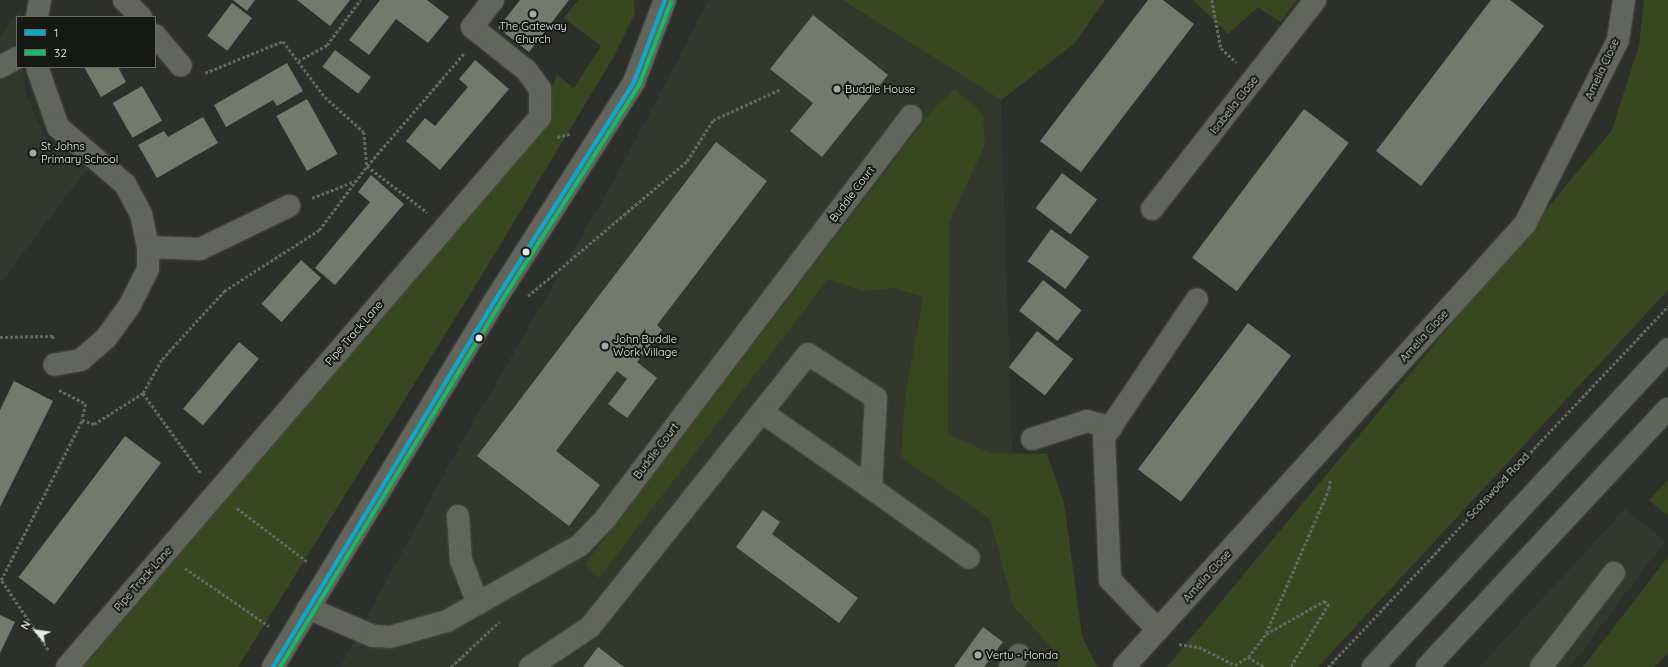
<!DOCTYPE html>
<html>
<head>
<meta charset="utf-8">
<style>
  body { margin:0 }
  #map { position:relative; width:1668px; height:667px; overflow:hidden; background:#2d2f2b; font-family:Quicksand,sans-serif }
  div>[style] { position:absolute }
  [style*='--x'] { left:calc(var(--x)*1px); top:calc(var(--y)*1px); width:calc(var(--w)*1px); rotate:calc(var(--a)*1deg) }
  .built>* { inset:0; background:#32382b }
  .green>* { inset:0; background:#374820 }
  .building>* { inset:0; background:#737a6b; transform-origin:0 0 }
  .path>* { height:2.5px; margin-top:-1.25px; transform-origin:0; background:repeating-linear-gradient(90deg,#646761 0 3px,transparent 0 5px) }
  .roads { filter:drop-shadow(0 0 1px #4b4c49) drop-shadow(0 0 1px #4b4c49) }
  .minor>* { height:22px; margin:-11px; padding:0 11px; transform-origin:11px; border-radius:11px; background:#61655c }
  .major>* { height:22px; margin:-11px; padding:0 11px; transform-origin:11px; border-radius:11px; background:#60655b }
  .bus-1>* { height:4px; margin:-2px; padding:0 2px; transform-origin:2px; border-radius:2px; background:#06acd0 }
  .bus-2>* { height:4px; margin:-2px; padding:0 2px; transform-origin:2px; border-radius:2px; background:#1ab867 }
  .dots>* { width:11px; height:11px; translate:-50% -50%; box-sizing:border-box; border:2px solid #161814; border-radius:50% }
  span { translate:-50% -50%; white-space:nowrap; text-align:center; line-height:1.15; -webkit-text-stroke:4px #161814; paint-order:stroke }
  .poi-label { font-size:11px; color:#e7eae4 }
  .left { translate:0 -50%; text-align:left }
  .street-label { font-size:11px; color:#e7eae4 }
  .legend { position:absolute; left:16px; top:16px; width:140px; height:52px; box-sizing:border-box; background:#161814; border:1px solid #6a6c67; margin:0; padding:5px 7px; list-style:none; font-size:12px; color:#e7eae4 }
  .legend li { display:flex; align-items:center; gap:8px; height:20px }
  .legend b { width:20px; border:1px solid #6a6c67 }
  .north { position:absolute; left:16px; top:611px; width:40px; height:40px; -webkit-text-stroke:3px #161814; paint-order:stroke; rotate:299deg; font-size:11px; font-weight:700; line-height:16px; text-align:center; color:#e7eae4 }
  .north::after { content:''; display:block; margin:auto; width:14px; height:18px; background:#e7eae4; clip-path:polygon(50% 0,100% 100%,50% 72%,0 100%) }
</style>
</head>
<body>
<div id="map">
  <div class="built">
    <div style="clip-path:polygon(709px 0,841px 0,1001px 100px,1017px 596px,1101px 667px,340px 667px,455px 454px,617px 175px)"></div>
    <div style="clip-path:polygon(22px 8px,21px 17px,17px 17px,17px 67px,22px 67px,27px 96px,45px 138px,88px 168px,0 283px,0 36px)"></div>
    <div style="clip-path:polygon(1625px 509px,1665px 541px,1570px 667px,1479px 667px)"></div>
  </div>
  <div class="green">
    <div style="clip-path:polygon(578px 0,634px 0,635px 13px,613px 58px,474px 288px,238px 667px,83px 667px,550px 121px,549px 95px,557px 75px,574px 88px,601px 46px,564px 18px)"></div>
    <div style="clip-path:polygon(842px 0,1105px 0,1075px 43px,1001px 100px)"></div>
    <div style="clip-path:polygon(1193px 0,1297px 0,1280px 22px,1258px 7px,1228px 34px)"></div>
    <div style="clip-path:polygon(1644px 0,1668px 0,1668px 290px,1318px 667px,1167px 667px,1612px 130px,1639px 45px)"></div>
    <div style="clip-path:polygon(955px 89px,983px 115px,985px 145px,949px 222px,948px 434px,991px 453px,1047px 454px,1064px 503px,1082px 636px,1097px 667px,1058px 667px,1057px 653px,1013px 606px,990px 519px,901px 457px,905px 398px,923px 297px,894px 288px,862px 291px,828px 279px,599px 578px,585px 564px,934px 108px)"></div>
    <div style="clip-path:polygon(1668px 480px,1668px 516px,1649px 500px)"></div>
    <div style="clip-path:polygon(1668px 557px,1668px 653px,1655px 667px,1583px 667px)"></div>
  </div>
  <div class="building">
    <div style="clip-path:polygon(233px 0,255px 0,247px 11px)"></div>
    <div style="clip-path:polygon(297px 0,350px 0,330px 26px)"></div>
    <div style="clip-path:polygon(380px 0,427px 0,449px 17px,428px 43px,396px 19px,369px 55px,349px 40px)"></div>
    <div style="clip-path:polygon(520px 0,569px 0,529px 52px,498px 28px)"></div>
    <div style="clip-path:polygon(1148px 0,1163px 0,1194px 24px,1081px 172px,1040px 141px)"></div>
    <div style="clip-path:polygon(1491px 0,1510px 0,1544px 26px,1421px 186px,1376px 151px)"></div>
    <div style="left:232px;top:3px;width:25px;height:41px;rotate:37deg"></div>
    <div style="clip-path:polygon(813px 15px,888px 75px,822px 157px,790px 131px,813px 103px,770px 69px)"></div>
    <div style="left:335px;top:50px;width:45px;height:21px;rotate:37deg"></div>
    <div style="clip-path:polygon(475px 60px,509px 89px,440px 170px,406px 141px,425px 118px,435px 126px,468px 87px,459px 79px)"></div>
    <div style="clip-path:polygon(287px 63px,303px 91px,277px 106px,273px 100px,226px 127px,214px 105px)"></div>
    <div style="clip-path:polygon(84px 67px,118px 67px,126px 82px,101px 97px)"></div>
    <div style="left:142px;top:86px;width:40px;height:34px;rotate:60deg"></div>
    <div style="left:307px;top:99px;width:63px;height:35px;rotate:61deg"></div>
    <div style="left:1304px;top:109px;width:56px;height:186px;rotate:37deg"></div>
    <div style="clip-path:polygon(203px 117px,218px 143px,157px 178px,138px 145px,164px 131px,168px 137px)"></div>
    <div style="clip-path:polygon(716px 142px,767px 181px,657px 325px,662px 330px,637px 362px,657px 378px,627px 418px,608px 404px,627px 379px,617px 371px,556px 451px,600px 485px,569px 526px,477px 456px)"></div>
    <div style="left:1062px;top:173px;width:44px;height:44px;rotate:37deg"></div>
    <div style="clip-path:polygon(371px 175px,404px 204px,335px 285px,315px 268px,370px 202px,358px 192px)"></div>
    <div style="left:1051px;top:229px;width:47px;height:40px;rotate:36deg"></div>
    <div style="left:301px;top:260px;width:27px;height:59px;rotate:42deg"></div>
    <div style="left:1043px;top:280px;width:49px;height:39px;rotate:38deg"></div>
    <div style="left:1248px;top:323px;width:54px;height:183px;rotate:37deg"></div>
    <div style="left:1037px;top:331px;width:46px;height:46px;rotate:38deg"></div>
    <div style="left:239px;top:342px;width:26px;height:87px;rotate:40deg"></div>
    <div style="clip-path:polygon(14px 381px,53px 401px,0 507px,0 410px)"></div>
    <div style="left:125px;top:436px;width:45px;height:177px;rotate:37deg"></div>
    <div style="clip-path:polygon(763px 510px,780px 522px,772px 534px,858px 598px,839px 623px,736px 547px)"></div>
    <div style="clip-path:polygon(0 615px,15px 622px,0 653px)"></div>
    <div style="clip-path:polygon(983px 627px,1003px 642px,984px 667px,954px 667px)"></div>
    <div style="clip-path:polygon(598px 647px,624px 667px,583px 667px)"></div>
  </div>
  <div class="path">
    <div style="--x:1212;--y:0;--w:49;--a:79.4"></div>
    <div style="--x:1221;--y:48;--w:21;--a:43"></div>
    <div style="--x:298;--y:61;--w:33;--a:-29"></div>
    <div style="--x:327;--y:45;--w:56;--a:-53.7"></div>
    <div style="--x:205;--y:73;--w:84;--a:-22.3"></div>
    <div style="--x:283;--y:41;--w:70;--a:53.1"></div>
    <div style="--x:325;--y:97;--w:52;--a:41.9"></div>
    <div style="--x:364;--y:132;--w:34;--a:85"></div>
    <div style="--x:367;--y:166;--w:76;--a:37.5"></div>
    <div style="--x:557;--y:137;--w:13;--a:-13"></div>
    <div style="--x:312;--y:198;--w:46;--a:-21.6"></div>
    <div style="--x:528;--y:296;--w:209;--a:-40.3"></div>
    <div style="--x:687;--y:161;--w:49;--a:-57.6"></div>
    <div style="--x:713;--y:120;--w:75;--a:-24.5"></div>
    <div style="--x:0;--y:337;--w:54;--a:-1.1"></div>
    <div style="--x:54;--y:336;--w:4;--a:124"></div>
    <div style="--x:59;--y:390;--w:30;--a:27"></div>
    <div style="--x:86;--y:404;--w:16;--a:104"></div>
    <div style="--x:82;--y:420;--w:13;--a:18"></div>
    <div style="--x:94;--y:424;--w:58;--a:-32.3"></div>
    <div style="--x:143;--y:393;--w:99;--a:54.1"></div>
    <div style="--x:143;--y:393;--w:39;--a:-61"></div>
    <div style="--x:162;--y:359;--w:92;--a:-47.6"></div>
    <div style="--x:224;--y:291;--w:113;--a:-32.7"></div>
    <div style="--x:319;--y:230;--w:80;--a:-53.1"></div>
    <div style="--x:367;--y:166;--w:150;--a:-49.3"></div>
    <div style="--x:237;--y:508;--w:89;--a:37.3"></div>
    <div style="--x:185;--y:568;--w:102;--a:34.6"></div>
    <div style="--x:1266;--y:633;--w:157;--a:-66.4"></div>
    <div style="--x:1329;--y:489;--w:10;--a:-84"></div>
    <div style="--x:1179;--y:644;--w:20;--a:9"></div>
    <div style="--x:1199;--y:647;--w:40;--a:26.6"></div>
    <div style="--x:1235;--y:665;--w:15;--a:-32"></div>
    <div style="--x:1248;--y:657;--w:29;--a:-52"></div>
    <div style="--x:1266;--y:634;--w:67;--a:-29.6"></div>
    <div style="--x:1324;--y:601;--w:6;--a:31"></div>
    <div style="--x:1329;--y:604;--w:74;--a:121.1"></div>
    <div style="--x:48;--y:650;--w:84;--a:-123.9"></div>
    <div style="--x:1;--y:580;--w:179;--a:-63.1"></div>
    <div style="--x:1248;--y:657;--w:20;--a:30"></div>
    <div style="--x:451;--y:667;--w:66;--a:-43.2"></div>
    <div style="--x:1328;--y:667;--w:496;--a:-46.7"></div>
  </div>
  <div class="roads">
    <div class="minor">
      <div style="--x:124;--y:0;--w:24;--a:45"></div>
      <div style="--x:37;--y:17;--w:17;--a:-80"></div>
      <div style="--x:155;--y:35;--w:40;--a:50"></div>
      <div style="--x:0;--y:67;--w:19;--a:-28"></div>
      <div style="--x:37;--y:67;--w:64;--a:70.7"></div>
      <div style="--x:58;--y:127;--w:88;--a:40.4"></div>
      <div style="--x:125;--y:184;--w:34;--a:62"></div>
      <div style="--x:141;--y:214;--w:34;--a:78"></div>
      <div style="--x:148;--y:247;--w:22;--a:90"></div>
      <div style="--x:148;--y:269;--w:40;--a:116.6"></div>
      <div style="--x:130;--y:305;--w:41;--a:126"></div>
      <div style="--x:106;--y:338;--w:33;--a:139"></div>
      <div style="--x:81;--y:360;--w:27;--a:170"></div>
      <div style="--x:1152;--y:209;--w:265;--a:-52"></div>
      <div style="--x:148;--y:247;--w:52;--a:2.2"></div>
      <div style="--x:200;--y:249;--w:99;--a:-25.8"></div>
      <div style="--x:1032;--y:439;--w:58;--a:-18.1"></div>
      <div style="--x:1087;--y:421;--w:25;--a:16"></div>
      <div style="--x:871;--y:488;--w:120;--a:35.5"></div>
      <div style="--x:458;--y:516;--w:44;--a:86.1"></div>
      <div style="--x:461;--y:560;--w:47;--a:68.9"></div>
      <div style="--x:308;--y:608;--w:71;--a:23.3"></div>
      <div style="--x:373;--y:636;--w:17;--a:3"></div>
      <div style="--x:390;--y:637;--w:59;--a:-15.7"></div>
      <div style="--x:447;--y:621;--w:153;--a:-29.7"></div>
      <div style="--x:580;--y:545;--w:36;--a:-46"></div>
      <div style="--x:605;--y:519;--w:506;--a:-52.79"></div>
      <div style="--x:1158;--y:630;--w:69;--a:-133.8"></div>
      <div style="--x:1110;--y:580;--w:143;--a:-92.4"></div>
      <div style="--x:1104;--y:437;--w:166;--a:-56"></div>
      <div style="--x:67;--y:667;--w:725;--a:-49.3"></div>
      <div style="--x:540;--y:117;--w:28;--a:-90"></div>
      <div style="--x:540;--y:89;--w:24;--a:-126"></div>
      <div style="--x:526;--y:70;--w:69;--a:-141.5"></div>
      <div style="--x:472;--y:27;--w:34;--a:-52"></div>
      <div style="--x:273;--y:667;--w:427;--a:-58.8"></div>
      <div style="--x:494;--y:302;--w:261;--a:-57.5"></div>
      <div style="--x:634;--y:82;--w:88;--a:-69.3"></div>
      <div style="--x:530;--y:667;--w:72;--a:-33.7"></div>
      <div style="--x:590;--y:627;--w:349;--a:-51.4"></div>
      <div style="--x:808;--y:354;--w:81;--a:32.9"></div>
      <div style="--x:876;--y:398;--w:90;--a:93.2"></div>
      <div style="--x:871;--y:488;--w:131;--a:-145.2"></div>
      <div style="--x:1010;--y:667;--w:15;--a:-53"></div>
      <div style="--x:1124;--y:667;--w:598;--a:-47.85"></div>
      <div style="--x:1525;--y:224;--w:206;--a:-63.2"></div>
      <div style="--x:1618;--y:40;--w:40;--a:-81.5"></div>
      <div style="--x:1541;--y:667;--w:119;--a:-52.2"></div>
    </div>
    <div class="major">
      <div style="--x:1373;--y:667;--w:434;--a:-47.1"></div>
      <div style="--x:1427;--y:667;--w:353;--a:-47"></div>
    </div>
  </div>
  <div class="bus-1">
    <div style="--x:273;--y:667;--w:427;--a:-58.8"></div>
    <div style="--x:494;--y:302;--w:261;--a:-57.5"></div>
    <div style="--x:634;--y:82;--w:88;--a:-69.3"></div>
  </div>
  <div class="bus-2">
    <div style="--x:280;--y:667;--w:423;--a:-58.8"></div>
    <div style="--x:499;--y:305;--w:261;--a:-57.5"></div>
    <div style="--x:639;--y:85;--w:89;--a:-68.9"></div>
  </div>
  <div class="dots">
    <div style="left:533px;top:14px;background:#a6a9a3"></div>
    <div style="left:837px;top:89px;background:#a6a9a3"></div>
    <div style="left:33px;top:153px;background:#a6a9a3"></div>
    <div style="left:526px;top:252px;background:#e7eae4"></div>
    <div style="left:479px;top:338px;background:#e7eae4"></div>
    <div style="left:605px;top:346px;background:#a6a9a3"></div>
    <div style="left:978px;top:655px;background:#a6a9a3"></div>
  </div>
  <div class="poi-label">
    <span style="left:533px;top:33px">The Gateway<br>Church</span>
    <span class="left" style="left:845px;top:89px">Buddle House</span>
    <span class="left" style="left:41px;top:153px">St Johns<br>Primary School</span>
    <span class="left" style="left:613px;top:346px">John Buddle<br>Work Village</span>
    <span class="left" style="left:986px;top:655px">Vertu - Honda</span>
  </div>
  <div class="street-label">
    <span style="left:1602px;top:69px;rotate:-65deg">Amelia Close</span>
    <span style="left:1234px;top:105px;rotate:-52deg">Isabella Close</span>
    <span style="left:852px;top:194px;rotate:-53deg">Buddle Court</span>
    <span style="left:354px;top:333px;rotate:-49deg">Pipe Track Lane</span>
    <span style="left:1424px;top:336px;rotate:-48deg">Amelia Close</span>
    <span style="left:656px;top:451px;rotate:-53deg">Buddle Court</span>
    <span style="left:1498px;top:486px;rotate:-47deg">Scotswood Road</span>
    <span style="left:1207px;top:576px;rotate:-48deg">Amelia Close</span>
    <span style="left:143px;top:579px;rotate:-49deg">Pipe Track Lane</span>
  </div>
  <ul class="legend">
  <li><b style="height:5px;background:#06acd0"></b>1</li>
  <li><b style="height:5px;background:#1ab867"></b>32</li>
  </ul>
  <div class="north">N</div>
</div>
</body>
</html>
